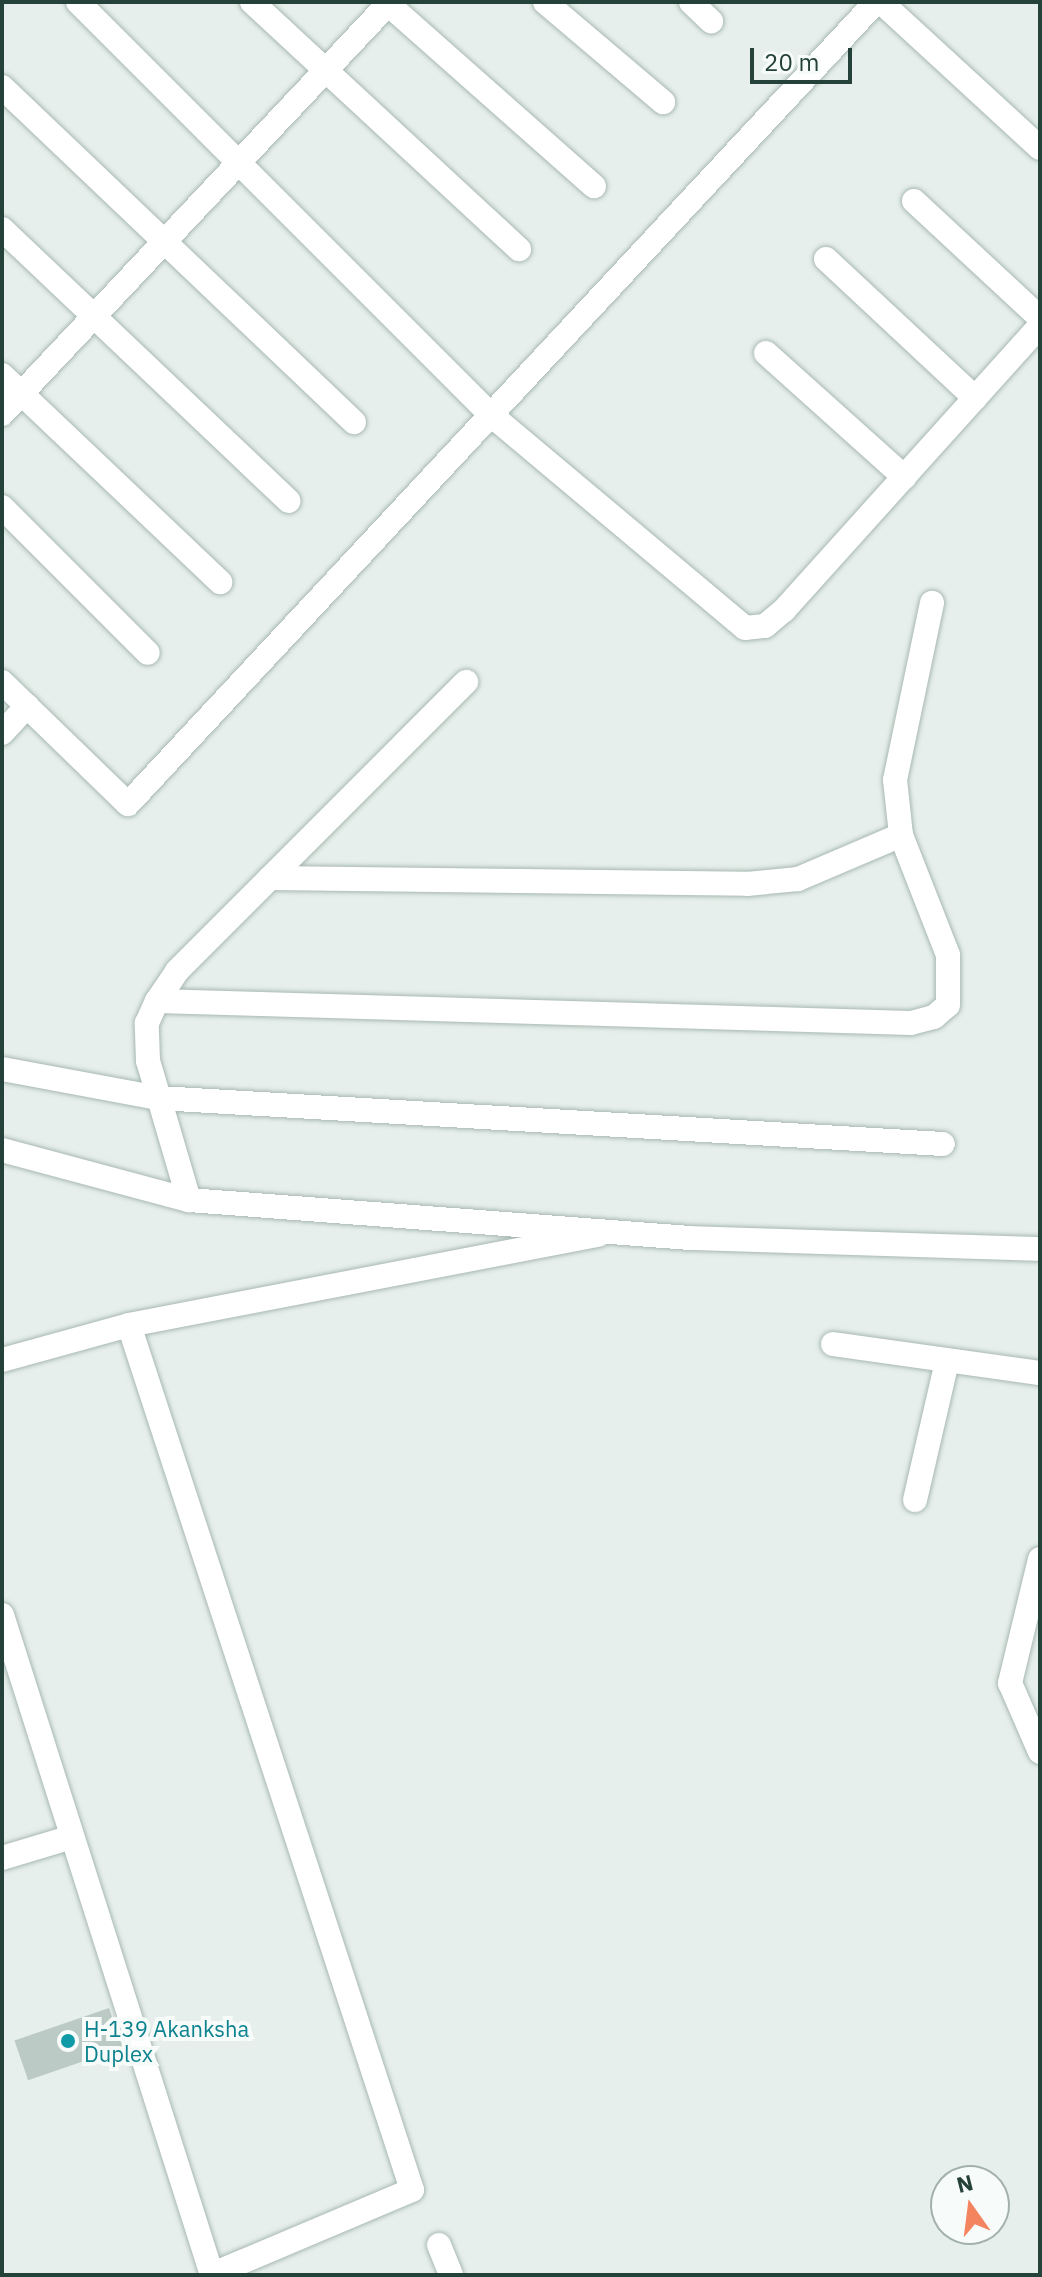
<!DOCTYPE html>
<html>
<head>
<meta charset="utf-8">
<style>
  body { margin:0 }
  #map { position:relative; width:1042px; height:2277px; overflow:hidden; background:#e6efeb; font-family:"IBM Plex Sans",sans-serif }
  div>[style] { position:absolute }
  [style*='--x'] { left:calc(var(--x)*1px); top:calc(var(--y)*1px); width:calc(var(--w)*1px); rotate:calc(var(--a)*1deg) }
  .building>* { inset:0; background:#bbcac4; transform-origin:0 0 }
  .roads { filter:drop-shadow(0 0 2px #a8b8b2) drop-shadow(0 0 2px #a8b8b2) }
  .minor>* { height:24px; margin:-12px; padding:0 12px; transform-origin:12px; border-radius:12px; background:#fff }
  .dots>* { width:22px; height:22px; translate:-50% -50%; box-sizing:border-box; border:4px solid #f7fbf9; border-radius:50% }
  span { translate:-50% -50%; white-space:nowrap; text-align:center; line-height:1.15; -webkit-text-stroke:8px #f7fbf9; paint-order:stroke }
  .culture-label { font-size:22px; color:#0d838f }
  .left { translate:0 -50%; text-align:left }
  .frame { position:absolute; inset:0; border:4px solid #24423a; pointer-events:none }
  .north { position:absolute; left:930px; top:2165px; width:80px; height:80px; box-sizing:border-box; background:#f7fbf9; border:2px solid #a3b1ad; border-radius:50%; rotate:346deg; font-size:22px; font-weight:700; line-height:32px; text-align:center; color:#24423a }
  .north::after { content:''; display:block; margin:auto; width:28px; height:36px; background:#f4845f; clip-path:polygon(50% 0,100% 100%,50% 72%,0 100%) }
  .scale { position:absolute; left:750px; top:48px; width:102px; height:36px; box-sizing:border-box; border:4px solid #24423a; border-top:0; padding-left:10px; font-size:24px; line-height:28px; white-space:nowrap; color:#24423a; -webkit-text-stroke:6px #f7fbf9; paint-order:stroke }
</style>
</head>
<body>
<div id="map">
  <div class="building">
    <div style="left:109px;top:2008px;width:42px;height:100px;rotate:71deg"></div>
  </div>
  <div class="roads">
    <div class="minor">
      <div style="--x:78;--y:2;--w:583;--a:45"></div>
      <div style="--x:490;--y:414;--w:333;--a:40"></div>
      <div style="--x:745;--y:628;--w:20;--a:-6"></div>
      <div style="--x:765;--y:626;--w:25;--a:-40"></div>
      <div style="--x:784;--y:610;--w:382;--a:-48"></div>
      <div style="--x:252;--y:2;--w:364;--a:42.8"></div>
      <div style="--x:545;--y:2;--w:155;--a:40.3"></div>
      <div style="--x:691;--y:2;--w:28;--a:44"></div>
      <div style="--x:881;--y:2;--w:216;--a:42.6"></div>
      <div style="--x:388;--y:4;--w:275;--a:41.5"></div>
      <div style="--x:2;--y:87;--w:486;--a:43.6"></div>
      <div style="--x:914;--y:201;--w:172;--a:42.9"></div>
      <div style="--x:2;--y:229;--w:395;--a:43.5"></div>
      <div style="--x:826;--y:259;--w:204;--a:43"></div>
      <div style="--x:766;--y:353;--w:186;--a:41.9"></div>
      <div style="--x:2;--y:375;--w:301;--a:43.5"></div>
      <div style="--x:2;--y:414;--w:566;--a:-46.72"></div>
      <div style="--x:2;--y:507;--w:206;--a:45"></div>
      <div style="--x:2;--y:682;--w:175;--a:44.1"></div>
      <div style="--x:128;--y:804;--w:1097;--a:-47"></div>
      <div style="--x:2;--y:733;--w:37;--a:-47"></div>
      <div style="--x:270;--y:878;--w:477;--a:0.7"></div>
      <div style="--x:747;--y:884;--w:51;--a:-5.6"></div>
      <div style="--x:798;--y:879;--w:112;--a:-23.1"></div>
      <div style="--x:157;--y:1001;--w:754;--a:1.67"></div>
      <div style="--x:911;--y:1023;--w:24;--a:-15"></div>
      <div style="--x:934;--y:1017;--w:18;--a:-41"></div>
      <div style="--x:948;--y:1005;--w:50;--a:-90"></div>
      <div style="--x:948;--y:955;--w:129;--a:-111.4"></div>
      <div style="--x:901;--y:835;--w:55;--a:-96.2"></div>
      <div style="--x:895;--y:780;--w:181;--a:-78.2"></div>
      <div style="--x:2;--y:1069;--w:160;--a:10.5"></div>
      <div style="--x:159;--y:1098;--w:785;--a:3.36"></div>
      <div style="--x:2;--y:1150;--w:194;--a:15"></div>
      <div style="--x:189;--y:1200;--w:502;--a:4.34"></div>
      <div style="--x:690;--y:1238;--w:350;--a:1.8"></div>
      <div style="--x:189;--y:1200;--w:145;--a:-106.4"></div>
      <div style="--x:148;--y:1061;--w:38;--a:-92"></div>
      <div style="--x:147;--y:1023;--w:24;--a:-66"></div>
      <div style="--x:157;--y:1001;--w:36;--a:-56"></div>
      <div style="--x:177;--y:971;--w:409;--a:-45"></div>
      <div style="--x:129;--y:1325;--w:910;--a:71.88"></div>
      <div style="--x:412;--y:2190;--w:218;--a:157.1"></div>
      <div style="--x:833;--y:1344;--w:209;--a:8"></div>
      <div style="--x:2;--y:1360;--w:132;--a:-15.4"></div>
      <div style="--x:129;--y:1325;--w:478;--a:-10.9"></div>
      <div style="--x:915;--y:1500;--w:143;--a:-77"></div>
      <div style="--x:1040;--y:1559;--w:128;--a:103.6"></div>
      <div style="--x:1010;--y:1683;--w:75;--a:66.5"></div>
      <div style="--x:2;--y:1615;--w:693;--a:72.35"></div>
      <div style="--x:2;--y:1858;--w:73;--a:-16.7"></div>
      <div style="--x:439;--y:2245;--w:32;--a:68"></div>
    </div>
  </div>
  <div class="dots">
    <div style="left:68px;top:2041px;background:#0f9aa8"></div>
  </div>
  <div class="culture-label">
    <span class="left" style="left:84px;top:2041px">H-139 Akanksha<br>Duplex</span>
  </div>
  <div class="frame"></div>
  <div class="north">N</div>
  <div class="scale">20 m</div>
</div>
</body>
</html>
